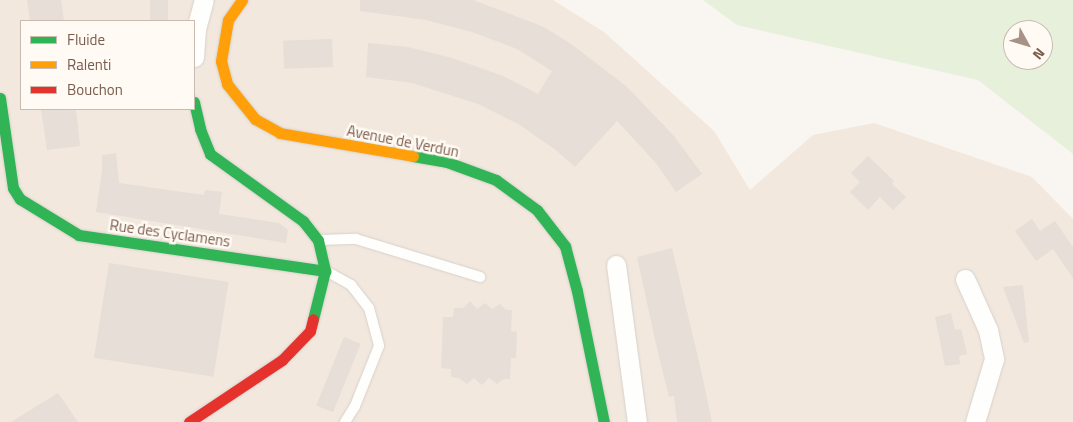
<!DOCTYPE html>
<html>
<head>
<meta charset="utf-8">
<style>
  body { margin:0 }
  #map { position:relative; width:1073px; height:422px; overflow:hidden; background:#f9f5f0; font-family:"Titillium Web",sans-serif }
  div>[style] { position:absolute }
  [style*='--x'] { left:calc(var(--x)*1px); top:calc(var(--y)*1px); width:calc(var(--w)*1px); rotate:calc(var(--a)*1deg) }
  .residential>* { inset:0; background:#f2e8de }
  .green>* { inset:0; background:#e7f0db }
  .building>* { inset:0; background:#e6ded7; transform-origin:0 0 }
  .roads { filter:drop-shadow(0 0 1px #d7d1cb) drop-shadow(0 0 1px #d7d1cb) }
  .lane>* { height:10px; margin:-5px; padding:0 5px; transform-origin:5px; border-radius:5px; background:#fefefd }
  .street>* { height:19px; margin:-9.5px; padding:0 9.5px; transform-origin:9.5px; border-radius:9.5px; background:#fefefd }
  .fast>* { height:11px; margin:-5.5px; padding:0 5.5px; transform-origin:5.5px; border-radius:5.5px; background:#30b455 }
  .slow>* { height:11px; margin:-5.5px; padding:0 5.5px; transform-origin:5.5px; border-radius:5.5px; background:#ff9f0a }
  .jam>* { height:11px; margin:-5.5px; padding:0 5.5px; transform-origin:5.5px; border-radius:5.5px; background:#e5322d }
  span { translate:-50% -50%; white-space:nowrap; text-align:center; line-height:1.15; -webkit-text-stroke:5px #fffaf3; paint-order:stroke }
  .street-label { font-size:15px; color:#7a5c4d }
  .legend { position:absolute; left:20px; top:20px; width:175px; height:90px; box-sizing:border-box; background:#fffaf3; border:1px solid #cabbb1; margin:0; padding:6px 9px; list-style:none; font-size:15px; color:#7a5c4d }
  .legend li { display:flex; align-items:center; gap:10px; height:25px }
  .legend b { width:25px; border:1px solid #cabbb1 }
  .north { position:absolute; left:1003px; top:20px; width:50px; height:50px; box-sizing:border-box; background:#fffaf3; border:1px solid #cabbb1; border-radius:50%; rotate:129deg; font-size:14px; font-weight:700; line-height:20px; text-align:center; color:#7a5c4d }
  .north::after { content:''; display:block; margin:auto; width:18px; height:22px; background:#a69286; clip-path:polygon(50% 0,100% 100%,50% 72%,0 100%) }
</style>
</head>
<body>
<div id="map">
  <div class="residential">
    <div style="clip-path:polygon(evenodd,0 0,553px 0,604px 32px,714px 131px,750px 190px,813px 135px,874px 123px,1032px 177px,1073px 219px,1073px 422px,0 422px,0 0,21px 21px,194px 21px,194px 109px,21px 109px,21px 21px)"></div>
  </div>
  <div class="green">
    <div style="clip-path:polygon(evenodd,703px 0,1073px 0,1073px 154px,978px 80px,737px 25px,703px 0,1013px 30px,1043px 30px,1043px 60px,1013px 60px,1013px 30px)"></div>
  </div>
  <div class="building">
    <div style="clip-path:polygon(27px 0,61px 0,64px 21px,30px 21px)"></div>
    <div style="left:150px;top:0;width:18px;height:21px"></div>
    <div style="clip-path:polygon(360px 0,473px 0,544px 27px,571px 44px,626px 86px,674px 136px,702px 174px,676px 192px,656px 163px,617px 121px,575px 167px,557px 151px,520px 125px,478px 104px,412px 83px,366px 77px,368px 43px,408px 47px,452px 58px,503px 76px,538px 94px,552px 71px,517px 49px,472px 32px,426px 20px,360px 11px)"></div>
    <div style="left:332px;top:39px;width:28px;height:49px;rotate:88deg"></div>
    <div style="clip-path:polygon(41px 109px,76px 109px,80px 146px,47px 150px)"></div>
    <div style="clip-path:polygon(116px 153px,119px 183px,204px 195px,205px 190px,222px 192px,219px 214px,279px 223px,288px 230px,286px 243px,96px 212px,102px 171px,102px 155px)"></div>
    <div style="clip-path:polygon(868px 156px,894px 181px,892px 184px,906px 197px,893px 210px,880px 197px,868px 210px,850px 192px,860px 182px,851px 173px)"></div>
    <div style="clip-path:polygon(1032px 219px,1040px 231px,1055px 221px,1073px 247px,1073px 278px,1053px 249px,1036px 261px,1015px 231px)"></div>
    <div style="clip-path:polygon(672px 248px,701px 370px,712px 422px,677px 422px,674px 396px,669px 397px,656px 344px,637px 257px)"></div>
    <div style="left:109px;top:263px;width:121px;height:96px;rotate:9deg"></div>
    <div style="clip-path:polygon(1023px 285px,1029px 342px,1024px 343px,1003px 287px)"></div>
    <div style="clip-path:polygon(470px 301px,477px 309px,485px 303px,492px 309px,500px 304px,506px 310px,512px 310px,511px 331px,517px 332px,516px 358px,511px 358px,510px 379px,504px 379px,497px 384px,489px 378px,482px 385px,474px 378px,467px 384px,459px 378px,451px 377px,451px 369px,441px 368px,443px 317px,453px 317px,454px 308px,463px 308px)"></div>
    <div style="clip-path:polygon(951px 313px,955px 330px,961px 329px,967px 354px,959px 356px,960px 364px,945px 366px,935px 317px)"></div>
    <div style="left:344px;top:337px;width:18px;height:74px;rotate:22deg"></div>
    <div style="clip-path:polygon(58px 393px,78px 422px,11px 422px)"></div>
  </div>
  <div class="roads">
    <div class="lane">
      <div style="--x:319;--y:240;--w:37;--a:-2"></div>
      <div style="--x:356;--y:239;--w:130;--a:17"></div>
      <div style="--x:326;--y:271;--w:29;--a:29"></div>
      <div style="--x:351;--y:285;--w:29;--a:52"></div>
      <div style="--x:369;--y:308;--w:39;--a:75"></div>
      <div style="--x:379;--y:346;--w:65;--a:111.8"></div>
      <div style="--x:355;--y:406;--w:19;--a:122"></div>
    </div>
    <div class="street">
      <div style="--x:194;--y:57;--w:28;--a:-86"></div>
      <div style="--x:196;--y:29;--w:30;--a:-75"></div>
      <div style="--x:616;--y:265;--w:158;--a:82.4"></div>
      <div style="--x:965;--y:279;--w:56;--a:65.7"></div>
      <div style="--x:988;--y:330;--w:30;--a:78"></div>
      <div style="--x:994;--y:359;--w:66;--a:106.8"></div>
    </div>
    <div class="fast">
      <div style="--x:0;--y:98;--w:91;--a:81.8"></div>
      <div style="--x:13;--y:188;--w:13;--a:58"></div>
      <div style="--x:20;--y:199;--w:69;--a:31.4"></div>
      <div style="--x:79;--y:235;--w:249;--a:8.3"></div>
      <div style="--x:194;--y:102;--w:28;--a:77"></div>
      <div style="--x:200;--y:129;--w:27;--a:68"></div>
      <div style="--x:210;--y:154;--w:115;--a:35.8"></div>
      <div style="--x:303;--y:221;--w:24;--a:52"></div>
      <div style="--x:318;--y:240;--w:32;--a:77"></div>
      <div style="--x:325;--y:271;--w:49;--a:104"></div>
      <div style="--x:413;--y:156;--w:35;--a:10"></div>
      <div style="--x:447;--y:162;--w:52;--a:20.2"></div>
      <div style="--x:496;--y:180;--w:51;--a:36.2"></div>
      <div style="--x:537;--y:210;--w:46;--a:52.1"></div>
      <div style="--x:565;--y:246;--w:47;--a:75.1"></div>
      <div style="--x:577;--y:291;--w:134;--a:78.4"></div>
    </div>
    <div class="slow">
      <div style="--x:242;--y:0;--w:24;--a:125"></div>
      <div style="--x:228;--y:20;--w:42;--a:99.7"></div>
      <div style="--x:221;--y:61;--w:24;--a:75"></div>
      <div style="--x:227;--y:84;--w:45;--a:51.3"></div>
      <div style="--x:255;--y:119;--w:29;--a:29"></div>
      <div style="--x:280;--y:133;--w:135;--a:9.8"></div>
    </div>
    <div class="jam">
      <div style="--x:189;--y:422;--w:112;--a:-33.7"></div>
      <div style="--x:282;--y:360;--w:40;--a:-46"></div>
      <div style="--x:310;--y:331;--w:12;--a:-76"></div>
    </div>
  </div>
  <div class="street-label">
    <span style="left:403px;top:141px;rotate:11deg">Avenue de Verdun</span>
    <span style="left:170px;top:233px;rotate:8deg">Rue des Cyclamens</span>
  </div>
  <ul class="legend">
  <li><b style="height:6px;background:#30b455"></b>Fluide</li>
  <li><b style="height:6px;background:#ff9f0a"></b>Ralenti</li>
  <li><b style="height:6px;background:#e5322d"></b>Bouchon</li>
  </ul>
  <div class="north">N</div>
</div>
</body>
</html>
